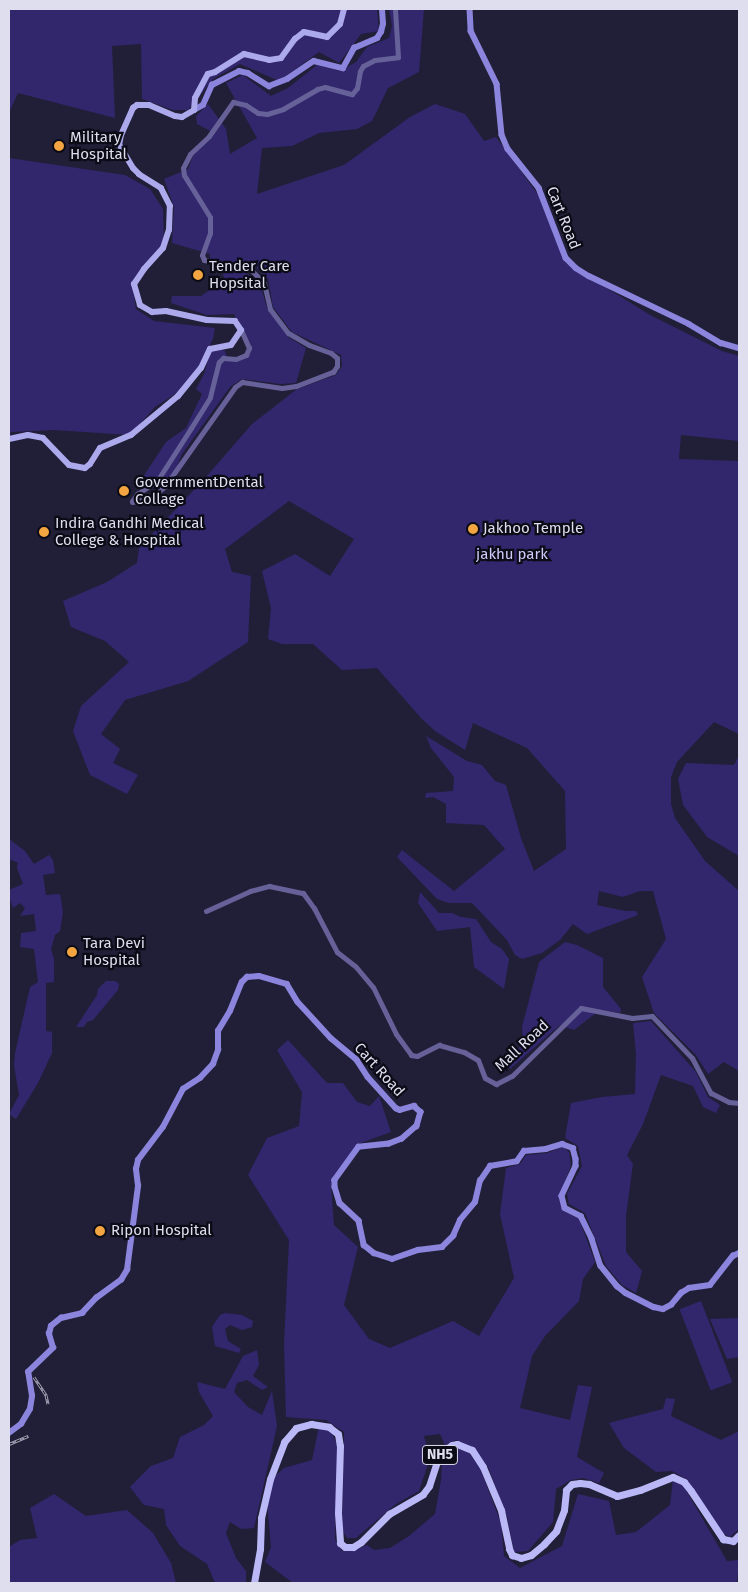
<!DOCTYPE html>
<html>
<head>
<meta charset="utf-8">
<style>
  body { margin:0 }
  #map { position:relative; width:748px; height:1592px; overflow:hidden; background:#211f38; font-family:"Fira Sans",sans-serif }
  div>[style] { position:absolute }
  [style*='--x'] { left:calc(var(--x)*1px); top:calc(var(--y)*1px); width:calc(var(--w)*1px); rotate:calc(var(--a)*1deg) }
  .green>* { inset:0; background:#32266c; transform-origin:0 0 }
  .tertiary>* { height:5px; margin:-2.5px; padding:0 2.5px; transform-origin:2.5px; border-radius:2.5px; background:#666299 }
  .secondary>* { height:5.5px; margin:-2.75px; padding:0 2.75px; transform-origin:2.75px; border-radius:2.75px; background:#8c85dd }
  .primary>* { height:6px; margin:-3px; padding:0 3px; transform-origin:3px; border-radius:3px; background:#aca9ed }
  .trunk>* { height:7px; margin:-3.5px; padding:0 3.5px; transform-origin:3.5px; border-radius:3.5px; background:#bab8f6 }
  .rail>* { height:3px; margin-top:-1.5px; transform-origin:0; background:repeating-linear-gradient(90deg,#0b0b16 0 4px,#a4a3b6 0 8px); box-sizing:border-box; border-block:1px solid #a4a3b6 }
  .dots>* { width:14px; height:14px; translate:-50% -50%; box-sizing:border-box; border:2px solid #0b0b16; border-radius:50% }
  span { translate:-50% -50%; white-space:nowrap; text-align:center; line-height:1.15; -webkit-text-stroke:4.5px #0b0b16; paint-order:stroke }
  .shield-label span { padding:1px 4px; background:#0b0b16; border:1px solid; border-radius:4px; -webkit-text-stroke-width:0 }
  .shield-label { font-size:14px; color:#dedeef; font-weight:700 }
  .poi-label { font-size:15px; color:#dedeef }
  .left { translate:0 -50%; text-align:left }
  .street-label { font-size:15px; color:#dedeef }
  .park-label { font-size:15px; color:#cccbf9 }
  .frame { position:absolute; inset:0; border:10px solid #dedeef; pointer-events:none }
</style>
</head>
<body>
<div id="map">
  <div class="green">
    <div style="clip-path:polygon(9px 9px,377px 9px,379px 31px,361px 34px,339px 63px,319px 52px,279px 81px,240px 64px,213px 79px,188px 110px,173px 110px,142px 99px,141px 44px,112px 46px,115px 118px,18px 93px,9px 113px)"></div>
    <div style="clip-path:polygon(389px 9px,424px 9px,419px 72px,388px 88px,372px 121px,357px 129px,319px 133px,292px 146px,262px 148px,257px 194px,344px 165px,410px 117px,435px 104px,465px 114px,484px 141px,496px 137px,545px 204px,565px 262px,650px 315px,722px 351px,739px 356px,739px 441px,681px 435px,679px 459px,739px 461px,739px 734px,714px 722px,677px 762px,671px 777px,671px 804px,675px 818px,705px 861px,739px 891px,739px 1071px,724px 1062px,708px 1074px,696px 1055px,654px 1013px,642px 977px,666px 939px,653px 891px,640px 891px,623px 897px,599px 891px,597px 905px,625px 911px,636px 911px,638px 915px,587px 934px,573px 924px,560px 940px,542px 953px,522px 959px,515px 955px,507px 940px,472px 903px,449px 903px,437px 899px,397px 857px,402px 850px,454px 891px,505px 849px,484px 825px,446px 823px,446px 804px,433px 797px,425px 798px,426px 793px,453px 791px,454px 777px,431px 748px,426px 736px,467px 761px,482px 765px,495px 781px,506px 785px,521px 838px,534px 871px,566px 849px,565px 791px,527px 748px,473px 723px,465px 750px,435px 731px,422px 719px,377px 668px,342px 670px,313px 644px,282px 644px,268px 639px,271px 608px,262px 571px,295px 554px,330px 576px,354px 539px,289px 501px,225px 549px,232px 572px,251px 576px,248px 642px,188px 681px,125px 700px,101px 734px,120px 749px,113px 763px,138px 775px,127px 794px,90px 775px,73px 731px,81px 706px,129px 662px,105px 641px,71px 627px,63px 601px,107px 582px,137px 563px,139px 548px,206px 477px,252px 424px,297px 389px,336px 375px,342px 366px,341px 355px,292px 332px,273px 307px,268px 279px,257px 268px,242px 261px,215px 266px,210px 263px,210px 254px,172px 243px,174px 207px,164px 179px,188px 169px,194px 153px,212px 132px,197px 124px,196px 116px,208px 104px,226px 129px,230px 154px,257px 138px,226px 83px,243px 75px,271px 96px,288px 88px,317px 65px,340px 71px,356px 62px,367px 47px,389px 38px,392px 26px)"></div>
    <div style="clip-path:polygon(9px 158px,125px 175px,150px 189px,163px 209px,164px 242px,132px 284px,136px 309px,154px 321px,215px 328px,213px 339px,190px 384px,155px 407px,130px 435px,54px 430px,11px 432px,9px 439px)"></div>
    <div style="clip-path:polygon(241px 269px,260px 284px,267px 308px,288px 337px,306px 348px,296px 383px,280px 384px,242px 379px,230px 387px,182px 454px,173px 477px,158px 491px,141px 480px,166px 442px,186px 428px,202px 394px,196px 389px,204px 374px,210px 353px,216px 348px,225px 351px,228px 360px,248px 356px,252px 348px,234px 314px,207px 315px,171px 303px,172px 296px,201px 296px,224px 280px,223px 272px)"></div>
    <div style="clip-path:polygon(739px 755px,739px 856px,707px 837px,683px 805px,678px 779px,686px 763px,734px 765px)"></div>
    <div style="clip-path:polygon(9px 839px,25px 851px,34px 864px,49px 855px,53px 860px,55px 873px,43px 875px,46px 895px,60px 894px,63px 912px,60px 931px,55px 935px,51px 949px,54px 959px,54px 982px,46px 983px,46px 1031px,52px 1032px,52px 1053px,38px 1083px,16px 1119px,9px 1114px,19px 1095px,14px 1065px,15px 1053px,30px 987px,38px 982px,34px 949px,20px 947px,21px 933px,36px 931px,34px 914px,20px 916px,25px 908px,20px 903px,13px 908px,9px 897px,9px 890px,23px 884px,17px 868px,18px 863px,9px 859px)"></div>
    <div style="clip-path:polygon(420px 892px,439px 913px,452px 913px,461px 917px,476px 919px,491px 942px,502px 949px,509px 959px,504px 989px,474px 967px,470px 927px,437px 931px,418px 903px)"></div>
    <div style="clip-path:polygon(565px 942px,577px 945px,603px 958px,603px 987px,621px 1009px,620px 1013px,600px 1010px,574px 1030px,560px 1025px,510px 1069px,506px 1063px,523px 1043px,522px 1027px,539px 962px)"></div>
    <div style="clip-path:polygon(106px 981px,115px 981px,119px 984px,118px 990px,93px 1020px,87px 1022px,84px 1027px,76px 1027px,97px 995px,98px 989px)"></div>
    <div style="clip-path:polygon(651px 1021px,696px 1072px,708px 1097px,720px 1105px,716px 1113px,703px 1107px,693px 1086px,661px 1075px,643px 1124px,627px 1155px,633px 1164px,626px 1216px,626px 1252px,642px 1271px,636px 1293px,622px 1285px,606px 1266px,585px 1213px,569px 1204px,567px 1194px,582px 1166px,578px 1146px,565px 1138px,571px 1103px,602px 1097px,635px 1094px,636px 1054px,633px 1023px)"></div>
    <div style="clip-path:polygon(288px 1040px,327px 1083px,343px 1083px,357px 1102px,370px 1106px,379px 1096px,391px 1132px,358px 1144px,333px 1177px,331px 1187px,334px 1225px,358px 1247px,344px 1305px,369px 1339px,390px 1348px,453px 1321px,479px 1336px,514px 1278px,500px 1214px,506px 1168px,520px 1164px,526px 1155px,547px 1153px,563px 1147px,569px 1152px,571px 1165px,560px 1195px,562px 1210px,579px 1219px,595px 1262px,583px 1279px,579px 1301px,545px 1336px,532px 1356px,520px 1408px,570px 1420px,578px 1385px,592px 1387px,577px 1457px,604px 1473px,599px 1483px,583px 1478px,571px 1480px,556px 1489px,553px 1522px,528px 1551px,514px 1552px,507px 1517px,488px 1467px,472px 1448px,456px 1440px,445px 1445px,440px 1434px,424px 1436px,430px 1458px,419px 1491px,396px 1504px,356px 1538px,347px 1538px,342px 1530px,344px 1432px,326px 1420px,286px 1417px,284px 1344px,289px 1240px,248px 1175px,267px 1138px,299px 1126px,302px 1092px,277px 1050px)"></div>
    <div style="left:701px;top:1301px;width:87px;height:23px;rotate:69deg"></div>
    <div style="clip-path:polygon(225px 1313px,242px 1315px,253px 1321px,252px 1327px,242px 1330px,230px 1325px,225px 1329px,228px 1341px,241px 1349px,239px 1353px,215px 1346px,212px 1327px,220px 1315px)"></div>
    <div style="clip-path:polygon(739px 1318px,739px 1357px,727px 1359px,710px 1319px)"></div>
    <div style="clip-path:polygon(257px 1350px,259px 1365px,253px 1376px,268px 1387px,262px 1390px,247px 1380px,237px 1383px,234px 1392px,248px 1407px,262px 1415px,272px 1391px,277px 1426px,254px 1528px,241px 1529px,230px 1522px,226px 1533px,236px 1558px,246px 1571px,246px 1583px,215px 1583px,207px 1564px,180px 1546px,166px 1525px,164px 1509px,144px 1505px,130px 1487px,151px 1466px,173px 1458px,180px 1437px,204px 1425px,213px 1416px,199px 1392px,197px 1382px,225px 1389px,243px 1356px)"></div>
    <div style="clip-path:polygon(666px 1398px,675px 1399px,671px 1416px,721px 1440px,739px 1431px,739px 1529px,730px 1537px,724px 1534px,686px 1479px,672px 1471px,656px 1472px,624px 1448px,609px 1423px,663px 1409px)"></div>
    <div style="clip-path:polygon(319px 1426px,331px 1432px,338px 1446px,335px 1539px,342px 1551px,352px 1551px,367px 1545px,374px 1550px,390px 1548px,409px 1536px,435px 1514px,441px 1480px,442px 1462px,455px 1448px,469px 1452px,480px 1468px,501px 1523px,504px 1556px,520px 1568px,562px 1546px,578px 1494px,609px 1501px,616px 1535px,636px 1532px,670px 1505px,673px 1480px,683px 1485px,727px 1561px,739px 1560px,737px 1583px,293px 1583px,265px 1562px,271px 1547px,267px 1501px,275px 1476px,284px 1468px,312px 1460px)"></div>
    <div style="clip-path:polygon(54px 1494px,86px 1516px,127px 1510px,153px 1533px,171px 1563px,176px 1583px,9px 1583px,9px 1547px,20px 1540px,37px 1538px,30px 1508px)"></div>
  </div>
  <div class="tertiary">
    <div style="--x:132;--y:501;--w:9;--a:-54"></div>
    <div style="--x:137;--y:494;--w:24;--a:-33"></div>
    <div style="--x:157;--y:481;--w:63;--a:-57.3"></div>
    <div style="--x:191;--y:428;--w:36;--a:-58"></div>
    <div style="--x:210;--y:397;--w:36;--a:-76"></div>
    <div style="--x:219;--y:362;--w:6;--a:-45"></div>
    <div style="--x:223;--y:358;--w:13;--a:4"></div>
    <div style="--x:236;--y:359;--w:11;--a:-22"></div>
    <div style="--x:246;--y:355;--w:8;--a:-67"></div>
    <div style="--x:249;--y:348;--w:20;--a:-114"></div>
    <div style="--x:132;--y:502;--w:21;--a:-14"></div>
    <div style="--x:152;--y:497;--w:17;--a:-40"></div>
    <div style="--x:165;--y:486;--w:121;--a:-54.7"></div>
    <div style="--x:235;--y:387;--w:9;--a:-36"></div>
    <div style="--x:242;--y:382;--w:40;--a:8.5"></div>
    <div style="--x:282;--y:388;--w:14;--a:-8"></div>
    <div style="--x:296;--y:386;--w:40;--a:-21"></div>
    <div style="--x:333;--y:372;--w:7;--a:-56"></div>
    <div style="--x:337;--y:366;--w:8;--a:-90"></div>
    <div style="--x:337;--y:358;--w:8;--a:-140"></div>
    <div style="--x:331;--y:353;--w:23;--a:-160"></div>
    <div style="--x:309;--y:345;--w:24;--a:-150"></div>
    <div style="--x:288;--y:333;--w:30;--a:-127"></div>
    <div style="--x:270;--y:309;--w:27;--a:-103"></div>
    <div style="--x:264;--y:283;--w:18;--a:-135"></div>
    <div style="--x:251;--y:270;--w:48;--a:-168"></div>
    <div style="--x:204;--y:260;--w:5;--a:-112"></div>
    <div style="--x:202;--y:255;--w:23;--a:-70"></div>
    <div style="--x:210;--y:233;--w:16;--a:-90"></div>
    <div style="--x:210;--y:217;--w:49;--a:-121.8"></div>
    <div style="--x:184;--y:175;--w:7;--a:-98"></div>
    <div style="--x:183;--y:168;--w:16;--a:-63"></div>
    <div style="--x:190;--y:154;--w:26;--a:-43"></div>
    <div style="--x:209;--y:136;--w:42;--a:-54.8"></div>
    <div style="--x:233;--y:102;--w:13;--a:13"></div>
    <div style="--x:246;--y:105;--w:14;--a:34"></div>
    <div style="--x:258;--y:113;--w:9;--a:6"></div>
    <div style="--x:267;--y:114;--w:17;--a:-17"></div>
    <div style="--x:283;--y:109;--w:39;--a:-30"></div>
    <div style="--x:317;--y:89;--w:8;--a:-14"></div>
    <div style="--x:325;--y:87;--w:28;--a:15"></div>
    <div style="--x:352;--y:94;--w:8;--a:-50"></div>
    <div style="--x:357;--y:88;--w:17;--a:-80"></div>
    <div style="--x:360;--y:71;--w:6;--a:-59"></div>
    <div style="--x:363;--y:66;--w:13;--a:-27"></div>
    <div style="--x:375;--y:60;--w:23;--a:-7"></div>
    <div style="--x:398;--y:57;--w:48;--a:-93.6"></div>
    <div style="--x:206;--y:911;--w:48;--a:-24.4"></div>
    <div style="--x:250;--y:891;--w:20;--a:-15"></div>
    <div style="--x:269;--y:886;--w:35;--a:12"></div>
    <div style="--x:303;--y:893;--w:19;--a:54"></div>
    <div style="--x:314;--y:908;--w:50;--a:62.4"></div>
    <div style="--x:337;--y:952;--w:24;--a:38"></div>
    <div style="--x:356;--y:967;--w:26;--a:50"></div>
    <div style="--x:373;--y:987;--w:52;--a:63.9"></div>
    <div style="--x:396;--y:1034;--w:26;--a:54"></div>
    <div style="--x:411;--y:1055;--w:6;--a:9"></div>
    <div style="--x:417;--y:1056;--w:25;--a:-27"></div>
    <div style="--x:439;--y:1045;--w:26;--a:16"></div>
    <div style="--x:464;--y:1052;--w:16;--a:30"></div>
    <div style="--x:478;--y:1060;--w:19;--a:69"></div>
    <div style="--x:485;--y:1078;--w:13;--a:29"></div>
    <div style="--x:496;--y:1084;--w:18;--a:-27"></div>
    <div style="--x:512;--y:1076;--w:97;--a:-44.6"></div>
    <div style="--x:581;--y:1008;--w:52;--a:11.1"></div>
    <div style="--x:632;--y:1018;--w:20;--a:-6"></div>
    <div style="--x:652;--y:1016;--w:58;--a:46.4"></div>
    <div style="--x:692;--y:1058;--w:40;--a:62"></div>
    <div style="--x:711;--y:1093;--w:20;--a:27"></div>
    <div style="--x:729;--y:1102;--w:10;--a:6"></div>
  </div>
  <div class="secondary">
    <div style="--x:470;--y:9;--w:22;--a:87"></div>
    <div style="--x:471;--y:31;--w:59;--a:63.9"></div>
    <div style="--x:497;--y:84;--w:51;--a:84.4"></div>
    <div style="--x:502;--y:135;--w:15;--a:67"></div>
    <div style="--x:508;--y:149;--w:50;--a:51.5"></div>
    <div style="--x:539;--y:188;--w:75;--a:68.9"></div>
    <div style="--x:566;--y:258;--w:14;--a:45"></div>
    <div style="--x:576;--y:268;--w:15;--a:32"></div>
    <div style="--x:589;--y:276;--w:111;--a:25.6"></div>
    <div style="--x:689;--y:324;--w:37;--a:31"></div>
    <div style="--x:721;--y:343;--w:19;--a:16"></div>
    <div style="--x:194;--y:110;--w:10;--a:-29"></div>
    <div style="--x:203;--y:105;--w:22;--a:-66"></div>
    <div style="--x:212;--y:85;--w:30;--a:-27"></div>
    <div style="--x:239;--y:71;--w:9;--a:13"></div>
    <div style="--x:248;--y:73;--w:25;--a:32"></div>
    <div style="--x:269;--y:86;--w:19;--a:-21"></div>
    <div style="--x:287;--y:79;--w:32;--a:-34"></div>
    <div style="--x:314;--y:61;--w:30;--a:14"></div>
    <div style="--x:343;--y:68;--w:23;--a:-61"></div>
    <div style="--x:354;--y:48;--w:25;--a:-23"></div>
    <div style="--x:377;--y:38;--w:7;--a:-56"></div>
    <div style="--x:381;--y:32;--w:8;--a:-76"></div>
    <div style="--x:383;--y:24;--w:15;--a:-94"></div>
    <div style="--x:9;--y:1433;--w:15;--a:-37"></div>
    <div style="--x:21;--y:1424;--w:17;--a:-59"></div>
    <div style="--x:30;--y:1409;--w:13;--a:-81"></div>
    <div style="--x:32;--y:1396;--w:24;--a:-99"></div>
    <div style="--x:28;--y:1372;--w:35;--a:-44"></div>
    <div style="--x:53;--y:1348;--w:15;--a:-106"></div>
    <div style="--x:49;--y:1334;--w:8;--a:-76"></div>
    <div style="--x:51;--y:1326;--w:13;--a:-39"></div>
    <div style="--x:61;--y:1318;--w:22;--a:-13"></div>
    <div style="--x:82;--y:1313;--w:21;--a:-47"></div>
    <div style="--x:96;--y:1298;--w:31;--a:-36"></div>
    <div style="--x:121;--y:1280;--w:12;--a:-59"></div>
    <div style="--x:127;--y:1270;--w:85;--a:-82.5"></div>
    <div style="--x:138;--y:1186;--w:17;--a:-97"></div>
    <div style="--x:136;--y:1169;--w:9;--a:-77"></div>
    <div style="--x:138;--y:1160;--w:41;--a:-52.9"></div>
    <div style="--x:163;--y:1127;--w:43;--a:-62.2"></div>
    <div style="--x:183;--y:1089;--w:20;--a:-33"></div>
    <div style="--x:200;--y:1078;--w:19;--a:-47"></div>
    <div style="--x:213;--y:1064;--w:15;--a:-70"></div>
    <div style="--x:218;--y:1050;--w:19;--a:-90"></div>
    <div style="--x:218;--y:1031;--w:23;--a:-59"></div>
    <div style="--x:230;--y:1011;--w:31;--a:-68"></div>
    <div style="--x:242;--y:982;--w:7;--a:-45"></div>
    <div style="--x:247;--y:977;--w:12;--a:-5"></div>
    <div style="--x:259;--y:976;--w:29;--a:16"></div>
    <div style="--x:287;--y:984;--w:21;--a:59"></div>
    <div style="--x:298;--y:1002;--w:49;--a:47.5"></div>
    <div style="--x:331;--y:1038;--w:34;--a:40"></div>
    <div style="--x:357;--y:1060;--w:20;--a:57"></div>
    <div style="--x:368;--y:1077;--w:42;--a:47.9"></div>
    <div style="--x:396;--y:1108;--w:4;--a:27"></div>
    <div style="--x:400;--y:1110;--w:15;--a:-16"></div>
    <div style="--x:414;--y:1106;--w:9;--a:41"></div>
    <div style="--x:421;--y:1112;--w:15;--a:106"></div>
    <div style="--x:417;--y:1126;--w:20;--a:139"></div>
    <div style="--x:402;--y:1139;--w:14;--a:159"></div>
    <div style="--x:389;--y:1144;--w:30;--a:174"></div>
    <div style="--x:359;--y:1147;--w:41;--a:126"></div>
    <div style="--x:335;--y:1180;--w:7;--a:90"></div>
    <div style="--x:335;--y:1187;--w:17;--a:73"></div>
    <div style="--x:340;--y:1203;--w:26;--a:43"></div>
    <div style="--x:359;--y:1221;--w:25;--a:78"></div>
    <div style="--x:364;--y:1245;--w:13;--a:39"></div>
    <div style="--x:374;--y:1253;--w:19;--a:18"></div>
    <div style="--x:392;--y:1259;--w:28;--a:-19"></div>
    <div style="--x:418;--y:1250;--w:24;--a:-7"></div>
    <div style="--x:442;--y:1247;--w:16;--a:-45"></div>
    <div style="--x:453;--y:1236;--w:17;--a:-66"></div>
    <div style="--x:460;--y:1220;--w:23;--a:-50"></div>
    <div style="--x:475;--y:1202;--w:22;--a:-77"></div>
    <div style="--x:480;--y:1181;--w:18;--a:-56"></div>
    <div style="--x:490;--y:1166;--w:27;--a:-10"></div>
    <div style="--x:517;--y:1161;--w:12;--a:-55"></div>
    <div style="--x:524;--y:1151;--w:22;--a:-5"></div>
    <div style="--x:546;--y:1149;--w:17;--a:-17"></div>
    <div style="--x:562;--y:1144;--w:12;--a:20"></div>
    <div style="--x:573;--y:1148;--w:11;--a:75"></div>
    <div style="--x:576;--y:1159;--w:7;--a:90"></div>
    <div style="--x:576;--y:1166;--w:33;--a:115"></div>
    <div style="--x:562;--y:1196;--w:12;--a:76"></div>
    <div style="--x:565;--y:1208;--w:18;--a:27"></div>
    <div style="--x:581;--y:1216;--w:25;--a:64"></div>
    <div style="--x:592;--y:1239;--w:28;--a:72"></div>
    <div style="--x:601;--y:1266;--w:26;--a:51"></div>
    <div style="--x:617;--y:1286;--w:11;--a:38"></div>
    <div style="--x:626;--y:1293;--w:31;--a:27"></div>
    <div style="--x:654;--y:1307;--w:9;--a:13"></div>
    <div style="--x:663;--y:1309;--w:9;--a:-27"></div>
    <div style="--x:671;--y:1305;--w:16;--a:-50"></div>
    <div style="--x:681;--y:1293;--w:9;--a:-32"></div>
    <div style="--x:689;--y:1288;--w:21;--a:-8"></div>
    <div style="--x:710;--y:1285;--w:37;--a:-52"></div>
    <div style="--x:733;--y:1256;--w:7;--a:-27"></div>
  </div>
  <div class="primary">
    <div style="--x:9;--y:439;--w:19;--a:-12"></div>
    <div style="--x:28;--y:435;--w:15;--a:11"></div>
    <div style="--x:43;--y:438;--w:37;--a:46"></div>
    <div style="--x:69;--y:465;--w:16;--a:11"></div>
    <div style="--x:85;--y:468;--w:6;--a:-39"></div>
    <div style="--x:90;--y:464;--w:19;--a:-58"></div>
    <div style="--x:100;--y:448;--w:34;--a:-23"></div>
    <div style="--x:131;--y:435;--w:61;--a:-39.7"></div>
    <div style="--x:178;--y:396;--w:36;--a:-51"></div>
    <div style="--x:201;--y:368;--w:21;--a:-65"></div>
    <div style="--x:210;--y:349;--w:21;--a:-11"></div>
    <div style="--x:231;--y:345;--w:18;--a:-56"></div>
    <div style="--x:241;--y:330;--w:11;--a:-124"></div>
    <div style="--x:235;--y:321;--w:28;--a:-178"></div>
    <div style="--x:207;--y:320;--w:42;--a:-167.6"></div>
    <div style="--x:166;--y:311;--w:14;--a:176"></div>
    <div style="--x:152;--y:312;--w:14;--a:-150"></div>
    <div style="--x:140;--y:305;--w:22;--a:-106"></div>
    <div style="--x:134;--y:284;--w:18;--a:-56"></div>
    <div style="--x:144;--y:269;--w:28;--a:-48"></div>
    <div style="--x:163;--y:248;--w:19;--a:-72"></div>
    <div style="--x:169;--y:230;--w:24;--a:-88"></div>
    <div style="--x:170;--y:206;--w:20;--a:-117"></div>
    <div style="--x:161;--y:188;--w:26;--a:-148"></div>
    <div style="--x:139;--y:174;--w:8;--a:-135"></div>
    <div style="--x:133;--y:168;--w:27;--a:-121"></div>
    <div style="--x:119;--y:145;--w:10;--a:-79"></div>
    <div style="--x:121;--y:135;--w:30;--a:-66"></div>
    <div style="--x:133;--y:108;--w:5;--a:-37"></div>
    <div style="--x:137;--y:105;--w:12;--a:0"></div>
    <div style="--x:149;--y:105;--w:28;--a:23"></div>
    <div style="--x:175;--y:116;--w:7;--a:8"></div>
    <div style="--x:182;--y:117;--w:14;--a:-30"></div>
    <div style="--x:194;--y:110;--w:12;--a:-85"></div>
    <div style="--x:195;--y:98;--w:27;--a:-62"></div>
    <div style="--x:208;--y:74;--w:7;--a:-16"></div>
    <div style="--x:215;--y:72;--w:34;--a:-32"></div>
    <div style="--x:244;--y:54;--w:26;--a:13"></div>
    <div style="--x:269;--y:60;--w:12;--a:-9"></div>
    <div style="--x:281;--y:58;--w:24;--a:-54"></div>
    <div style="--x:295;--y:39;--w:11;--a:-38"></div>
    <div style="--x:304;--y:32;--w:24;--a:12"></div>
    <div style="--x:327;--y:37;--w:18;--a:-45"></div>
    <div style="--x:340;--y:24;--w:16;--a:-75"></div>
  </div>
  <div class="trunk">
    <div style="--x:254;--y:1583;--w:35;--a:-80"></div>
    <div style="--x:260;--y:1549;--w:31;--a:-88"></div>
    <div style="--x:261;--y:1518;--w:40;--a:-77"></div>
    <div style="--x:270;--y:1479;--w:40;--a:-69"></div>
    <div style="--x:284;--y:1442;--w:18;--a:-49"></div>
    <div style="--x:296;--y:1428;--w:16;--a:-15"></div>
    <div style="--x:311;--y:1424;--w:18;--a:9"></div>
    <div style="--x:329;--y:1427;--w:11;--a:38"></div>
    <div style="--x:338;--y:1434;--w:12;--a:81"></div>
    <div style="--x:340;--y:1446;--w:67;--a:91.7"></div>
    <div style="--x:338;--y:1513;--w:30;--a:86"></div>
    <div style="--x:340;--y:1543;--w:6;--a:39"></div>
    <div style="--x:345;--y:1547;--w:8;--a:0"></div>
    <div style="--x:353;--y:1547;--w:9;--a:-32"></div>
    <div style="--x:361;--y:1542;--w:40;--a:-45"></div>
    <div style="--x:389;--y:1514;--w:39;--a:-30"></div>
    <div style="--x:423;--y:1494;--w:10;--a:-53"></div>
    <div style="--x:429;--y:1486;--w:35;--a:-72"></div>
    <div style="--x:440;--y:1453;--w:14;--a:-34"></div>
    <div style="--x:452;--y:1445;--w:5;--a:-11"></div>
    <div style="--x:457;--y:1444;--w:16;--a:22"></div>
    <div style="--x:472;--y:1450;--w:20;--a:57"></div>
    <div style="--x:483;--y:1467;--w:47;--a:67.3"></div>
    <div style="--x:501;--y:1510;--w:40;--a:78"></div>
    <div style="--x:509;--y:1549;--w:7;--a:63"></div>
    <div style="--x:512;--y:1555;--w:9;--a:18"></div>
    <div style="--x:521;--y:1558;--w:10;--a:-17"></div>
    <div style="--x:531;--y:1555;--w:17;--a:-40"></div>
    <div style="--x:544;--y:1544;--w:18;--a:-47"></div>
    <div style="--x:556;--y:1531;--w:22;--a:-69"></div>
    <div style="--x:564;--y:1510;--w:20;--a:-84"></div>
    <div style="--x:566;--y:1490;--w:8;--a:-45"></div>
    <div style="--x:572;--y:1484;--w:8;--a:-7"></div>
    <div style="--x:580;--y:1483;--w:9;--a:6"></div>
    <div style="--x:589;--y:1484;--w:30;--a:23"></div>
    <div style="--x:617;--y:1496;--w:24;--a:-15"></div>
    <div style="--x:640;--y:1490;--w:35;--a:-22"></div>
    <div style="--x:673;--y:1477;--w:12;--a:24"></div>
    <div style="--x:684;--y:1482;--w:11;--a:52"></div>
    <div style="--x:691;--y:1491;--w:58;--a:56.3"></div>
    <div style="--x:723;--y:1539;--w:10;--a:11"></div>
    <div style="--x:733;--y:1541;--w:8;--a:-45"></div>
  </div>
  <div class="rail">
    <div style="--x:34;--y:1377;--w:22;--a:56"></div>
    <div style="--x:46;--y:1395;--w:9;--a:77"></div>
    <div style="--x:9;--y:1444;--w:21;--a:-23"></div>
  </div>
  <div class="dots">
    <div style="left:59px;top:146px;background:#f3a542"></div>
    <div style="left:198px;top:275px;background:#f3a542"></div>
    <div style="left:124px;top:491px;background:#f3a542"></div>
    <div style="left:473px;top:529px;background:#f3a542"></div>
    <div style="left:44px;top:532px;background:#f3a542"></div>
    <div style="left:72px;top:952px;background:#f3a542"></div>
    <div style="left:100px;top:1231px;background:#f3a542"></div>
  </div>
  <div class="shield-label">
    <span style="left:440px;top:1455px">NH5</span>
  </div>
  <div class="poi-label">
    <span class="left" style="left:70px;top:146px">Military<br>Hospital</span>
    <span class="left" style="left:209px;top:275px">Tender Care<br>Hopsital</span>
    <span class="left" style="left:135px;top:491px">GovernmentDental<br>Collage</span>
    <span class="left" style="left:55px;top:532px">Indira Gandhi Medical<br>College &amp; Hospital</span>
    <span class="left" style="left:483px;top:529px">Jakhoo Temple</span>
    <span class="left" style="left:83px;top:952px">Tara Devi<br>Hospital</span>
    <span class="left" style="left:111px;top:1231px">Ripon Hospital</span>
  </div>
  <div class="street-label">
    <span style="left:563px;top:218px;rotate:68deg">Cart Road</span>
    <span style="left:522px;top:1046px;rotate:-43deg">Mall Road</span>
    <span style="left:379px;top:1070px;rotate:48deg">Cart Road</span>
  </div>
  <div class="park-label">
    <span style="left:512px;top:555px">jakhu park</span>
  </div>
  <div class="frame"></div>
</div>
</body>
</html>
